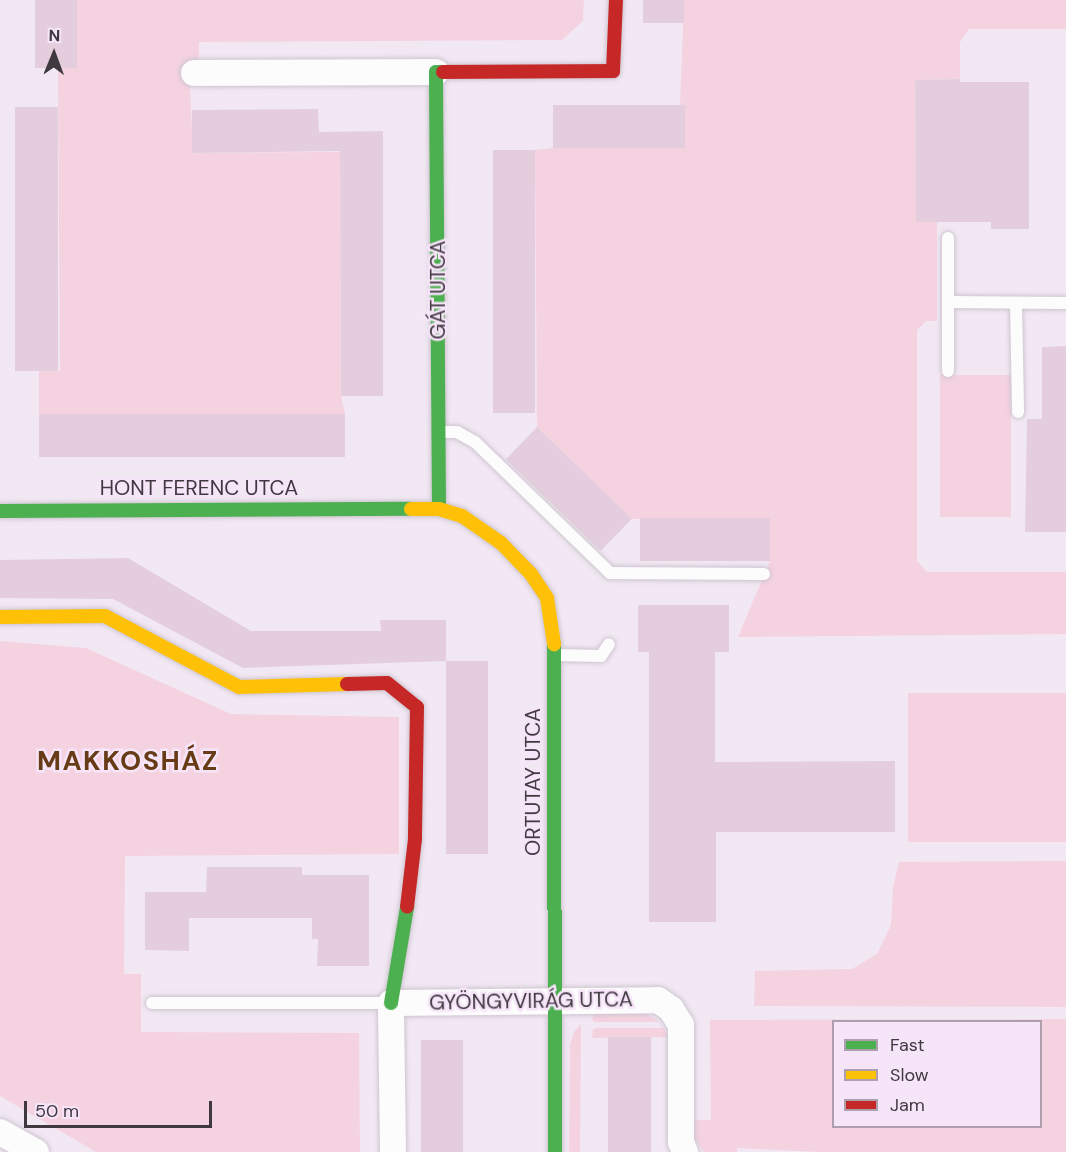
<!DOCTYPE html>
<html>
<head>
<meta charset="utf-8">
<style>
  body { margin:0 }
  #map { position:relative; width:1066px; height:1152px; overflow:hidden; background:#f2e8f4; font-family:"DM Sans",sans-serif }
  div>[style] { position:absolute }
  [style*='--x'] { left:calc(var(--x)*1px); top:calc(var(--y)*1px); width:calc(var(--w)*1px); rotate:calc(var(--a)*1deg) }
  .green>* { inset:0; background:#f5d2e0; transform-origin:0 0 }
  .building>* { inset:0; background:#e4cede; transform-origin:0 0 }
  .roads { filter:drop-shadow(0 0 2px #cdc5cf) drop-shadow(0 0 2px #cdc5cf) }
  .lane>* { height:12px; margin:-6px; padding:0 6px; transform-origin:6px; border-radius:6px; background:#fdfcfd }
  .street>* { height:26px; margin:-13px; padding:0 13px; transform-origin:13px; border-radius:13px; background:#fdfcfd }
  .fast>* { height:14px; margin:-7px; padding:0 7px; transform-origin:7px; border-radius:7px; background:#4caf50 }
  .slow>* { height:14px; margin:-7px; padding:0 7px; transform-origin:7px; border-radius:7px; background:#ffc107 }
  .jam>* { height:14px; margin:-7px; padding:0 7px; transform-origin:7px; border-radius:7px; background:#c62828 }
  span { translate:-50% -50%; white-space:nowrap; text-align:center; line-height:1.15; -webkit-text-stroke:5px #f6e4f8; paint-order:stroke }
  .street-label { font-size:21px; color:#3f383f }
  .district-label { font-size:27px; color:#663b15; font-weight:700; letter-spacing:1.5px }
  .legend { position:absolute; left:832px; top:1020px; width:210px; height:108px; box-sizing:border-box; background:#f6e4f8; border:2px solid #ad9fae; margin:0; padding:8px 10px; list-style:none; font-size:18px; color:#3f383f }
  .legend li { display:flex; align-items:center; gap:12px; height:30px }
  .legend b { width:30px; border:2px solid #ad9fae }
  .north { position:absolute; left:24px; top:24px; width:60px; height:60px; -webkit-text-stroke:4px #f6e4f8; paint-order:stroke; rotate:1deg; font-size:16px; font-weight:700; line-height:24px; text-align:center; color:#3f383f }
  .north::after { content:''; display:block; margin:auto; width:21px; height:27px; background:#3f383f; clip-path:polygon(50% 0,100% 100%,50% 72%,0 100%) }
  .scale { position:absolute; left:24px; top:1101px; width:188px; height:27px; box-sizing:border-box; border:3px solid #3f383f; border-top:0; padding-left:8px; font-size:18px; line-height:21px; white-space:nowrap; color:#3f383f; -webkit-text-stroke:4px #f6e4f8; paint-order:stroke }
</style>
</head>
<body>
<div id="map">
  <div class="green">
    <div style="clip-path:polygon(77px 0,584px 0,583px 21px,562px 40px,199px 42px,199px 62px,189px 61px,193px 153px,340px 152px,341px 396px,345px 414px,39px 416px,39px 371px,60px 371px,58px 68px,77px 68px)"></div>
    <div style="clip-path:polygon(684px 0,1066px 0,1066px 29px,969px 29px,960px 42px,960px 79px,915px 80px,916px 222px,937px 222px,937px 321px,926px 321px,917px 330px,917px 561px,927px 572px,1066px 572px,1066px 634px,738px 637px,770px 561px,770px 518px,631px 519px,537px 427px,535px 150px,553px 148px,680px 105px)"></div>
    <div style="left:940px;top:375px;width:71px;height:142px"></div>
    <div style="clip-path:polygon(0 641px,86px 648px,231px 714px,399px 717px,399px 854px,125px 856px,124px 974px,141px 974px,141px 1032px,359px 1033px,360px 1152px,96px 1152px,0 1096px)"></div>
    <div style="left:1066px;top:693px;width:149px;height:158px;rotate:90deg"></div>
    <div style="clip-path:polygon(1066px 861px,1066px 1007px,754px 1006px,755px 971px,852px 969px,877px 954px,891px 925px,893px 887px,899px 862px)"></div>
    <div style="clip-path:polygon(594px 1013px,645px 1013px,660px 1022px,594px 1022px,592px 1019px)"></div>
    <div style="clip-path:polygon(evenodd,1066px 1019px,1066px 1152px,819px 1152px,737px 1148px,737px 1152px,704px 1152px,694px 1137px,692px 1120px,711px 1120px,710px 1020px,1066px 1019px,834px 1022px,1040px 1022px,1040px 1126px,834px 1126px,834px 1022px)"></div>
    <div style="clip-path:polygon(581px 1024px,580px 1152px,569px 1152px,570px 1044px,574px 1032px)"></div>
    <div style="clip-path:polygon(598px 1028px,664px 1028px,668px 1037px,592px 1038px,593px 1029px)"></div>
  </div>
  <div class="building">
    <div style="left:35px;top:0;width:42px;height:68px"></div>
    <div style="left:643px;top:0;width:41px;height:23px"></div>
    <div style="clip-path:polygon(960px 79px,960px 82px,1029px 82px,1029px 229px,991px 229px,991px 222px,916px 222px,915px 80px)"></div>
    <div style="left:685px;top:105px;width:43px;height:132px;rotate:90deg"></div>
    <div style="left:58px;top:107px;width:264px;height:43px;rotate:90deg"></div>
    <div style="clip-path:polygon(318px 109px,319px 132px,383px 131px,383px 396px,341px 396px,340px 151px,192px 153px,192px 110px)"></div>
    <div style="left:493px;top:150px;width:42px;height:263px"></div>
    <div style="clip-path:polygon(1066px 346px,1066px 532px,1025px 532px,1027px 419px,1042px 419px,1042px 347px)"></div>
    <div style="left:345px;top:414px;width:43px;height:306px;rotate:90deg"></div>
    <div style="left:537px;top:427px;width:132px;height:45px;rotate:44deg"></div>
    <div style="left:640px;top:518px;width:130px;height:43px"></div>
    <div style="clip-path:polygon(128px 558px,251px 631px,381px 631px,380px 620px,446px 620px,446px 661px,243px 668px,113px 599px,0 598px,0 560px)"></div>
    <div style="clip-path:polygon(638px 605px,729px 605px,729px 652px,715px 652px,715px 762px,895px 761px,895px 832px,716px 832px,716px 922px,649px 922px,649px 652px,638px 652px)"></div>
    <div style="left:446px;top:661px;width:42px;height:193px"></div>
    <div style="clip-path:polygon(207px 867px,302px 867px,302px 875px,369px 875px,369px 966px,317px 966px,318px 939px,312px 939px,312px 918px,189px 918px,189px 951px,145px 950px,145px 892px,206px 892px)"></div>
    <div style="left:651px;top:1037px;width:115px;height:43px;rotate:90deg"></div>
    <div style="left:421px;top:1040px;width:42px;height:112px"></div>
  </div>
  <div class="roads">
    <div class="lane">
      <div style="--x:948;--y:238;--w:64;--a:90"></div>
      <div style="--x:948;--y:302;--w:118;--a:0.5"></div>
      <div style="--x:948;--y:302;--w:69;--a:90"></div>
      <div style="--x:1016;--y:303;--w:109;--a:88.9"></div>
      <div style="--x:440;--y:432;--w:17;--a:0"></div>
      <div style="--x:457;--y:432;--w:21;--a:29"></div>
      <div style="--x:475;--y:442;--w:188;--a:44.1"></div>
      <div style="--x:610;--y:573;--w:154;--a:0.4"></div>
      <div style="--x:555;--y:655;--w:46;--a:1.2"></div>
      <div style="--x:601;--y:656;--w:14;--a:-56"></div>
      <div style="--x:152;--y:1003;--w:237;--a:0"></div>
    </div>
    <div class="street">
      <div style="--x:194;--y:73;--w:242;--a:-0.2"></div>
      <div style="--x:0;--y:1132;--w:41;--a:29.1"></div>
      <div style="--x:393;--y:1152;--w:149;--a:-90.8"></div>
      <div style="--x:391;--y:1003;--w:267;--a:-0.6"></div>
      <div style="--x:658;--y:1000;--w:16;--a:35"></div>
      <div style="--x:671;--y:1009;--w:19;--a:58"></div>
      <div style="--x:681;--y:1025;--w:117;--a:90"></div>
      <div style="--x:681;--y:1142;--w:11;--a:68"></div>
    </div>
    <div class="fast">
      <div style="--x:439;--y:509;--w:437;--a:-90.4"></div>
      <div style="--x:436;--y:72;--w:7;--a:0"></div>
      <div style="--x:0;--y:511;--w:411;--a:-0.3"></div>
      <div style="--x:554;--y:644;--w:508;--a:89.89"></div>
      <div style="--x:391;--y:1003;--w:97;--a:-80.5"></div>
    </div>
    <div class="slow">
      <div style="--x:411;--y:509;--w:28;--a:0"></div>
      <div style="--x:439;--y:509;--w:24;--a:17"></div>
      <div style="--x:462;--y:516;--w:47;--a:34.7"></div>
      <div style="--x:501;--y:543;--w:43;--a:45.9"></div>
      <div style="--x:531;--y:574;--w:29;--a:56"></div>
      <div style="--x:547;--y:598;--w:47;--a:81.3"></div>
      <div style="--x:0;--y:617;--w:105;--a:-0.5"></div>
      <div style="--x:105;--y:616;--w:152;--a:27.9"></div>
      <div style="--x:239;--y:687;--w:108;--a:-1.6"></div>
    </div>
    <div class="jam">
      <div style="--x:443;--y:72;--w:170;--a:-0.3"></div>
      <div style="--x:613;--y:71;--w:71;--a:-87.6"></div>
      <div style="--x:347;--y:684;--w:40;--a:-1.4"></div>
      <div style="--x:387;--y:683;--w:38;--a:39"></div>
      <div style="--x:417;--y:707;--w:132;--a:90.9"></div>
      <div style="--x:415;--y:839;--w:68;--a:96.7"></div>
    </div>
  </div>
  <div class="street-label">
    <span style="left:438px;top:290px;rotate:-90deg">GÁT UTCA</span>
    <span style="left:199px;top:488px">HONT FERENC UTCA</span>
    <span style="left:533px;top:782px;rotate:-90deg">ORTUTAY UTCA</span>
    <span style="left:531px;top:1001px;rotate:-1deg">GYÖNGYVIRÁG UTCA</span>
  </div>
  <div class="district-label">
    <span style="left:128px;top:761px">MAKKOSHÁZ</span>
  </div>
  <ul class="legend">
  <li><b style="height:8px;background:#4caf50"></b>Fast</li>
  <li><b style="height:8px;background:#ffc107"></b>Slow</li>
  <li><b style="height:8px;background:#c62828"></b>Jam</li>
  </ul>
  <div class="north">N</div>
  <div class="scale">50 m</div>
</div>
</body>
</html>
